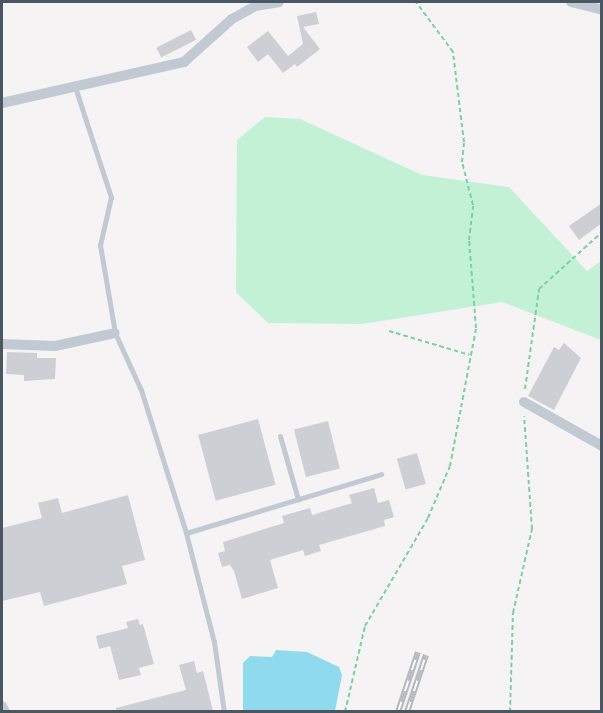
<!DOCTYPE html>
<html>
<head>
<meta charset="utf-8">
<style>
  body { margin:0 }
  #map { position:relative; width:603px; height:713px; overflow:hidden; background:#f5f3f3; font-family:Quicksand,sans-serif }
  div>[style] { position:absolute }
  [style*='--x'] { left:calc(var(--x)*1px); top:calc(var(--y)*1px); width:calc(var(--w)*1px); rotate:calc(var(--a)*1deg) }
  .green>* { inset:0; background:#c3f1d5 }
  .water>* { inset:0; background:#90daee }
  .building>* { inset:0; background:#cdcfd5; transform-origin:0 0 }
  .path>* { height:2px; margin-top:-1px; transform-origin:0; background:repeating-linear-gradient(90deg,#7ad0a6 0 4.5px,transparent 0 7.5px) }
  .service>* { height:5px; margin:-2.5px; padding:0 2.5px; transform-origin:2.5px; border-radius:2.5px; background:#c1cad2 }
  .minor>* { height:10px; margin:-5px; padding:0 5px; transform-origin:5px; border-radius:5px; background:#c1cad2 }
  .rail>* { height:6px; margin-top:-3px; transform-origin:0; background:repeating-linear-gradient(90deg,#fff 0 11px,#b5b8bd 0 22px); box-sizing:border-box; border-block:2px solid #b5b8bd }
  span { translate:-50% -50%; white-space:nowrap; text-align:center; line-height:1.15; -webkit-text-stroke:4.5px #fff; paint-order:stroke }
  .frame { position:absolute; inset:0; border:3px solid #4a5661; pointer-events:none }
</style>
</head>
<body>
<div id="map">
  <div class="green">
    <div style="clip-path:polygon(265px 117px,300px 119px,422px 175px,509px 187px,587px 271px,601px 261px,601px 340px,502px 302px,362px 324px,268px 323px,236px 292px,237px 140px)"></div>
  </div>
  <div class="water">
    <div style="clip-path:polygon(276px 650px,307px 652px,339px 667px,342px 675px,335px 711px,243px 711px,243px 663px,250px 656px,272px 657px)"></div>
  </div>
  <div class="building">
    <div style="clip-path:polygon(316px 12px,319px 24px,303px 27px,320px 49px,297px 67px,295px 64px,283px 73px,268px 54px,258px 62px,247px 47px,268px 31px,288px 56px,303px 44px,297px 16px)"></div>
    <div style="left:191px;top:30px;width:11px;height:39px;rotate:63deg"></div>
    <div style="clip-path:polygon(602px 203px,602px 223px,579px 240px,569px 226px)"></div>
    <div style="clip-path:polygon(564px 343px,581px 358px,554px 410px,528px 396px,554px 347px,559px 350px)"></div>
    <div style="clip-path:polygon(7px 352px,37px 353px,37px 358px,56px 358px,55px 379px,24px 381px,24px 375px,6px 374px)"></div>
    <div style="left:258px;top:419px;width:68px;height:62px;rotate:75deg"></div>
    <div style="left:328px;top:421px;width:49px;height:35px;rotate:76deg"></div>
    <div style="left:417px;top:453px;width:32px;height:21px;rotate:74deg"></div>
    <div style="clip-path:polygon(374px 488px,378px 503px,389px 500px,394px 517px,384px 520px,385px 526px,319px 545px,321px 551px,305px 556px,303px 550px,270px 560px,278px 588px,242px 599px,234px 571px,230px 565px,222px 567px,218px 553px,225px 551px,223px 542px,284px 523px,282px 516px,310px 508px,312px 515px,352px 503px,349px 495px)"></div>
    <div style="clip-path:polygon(128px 495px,145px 560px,122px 566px,127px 584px,44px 606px,40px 592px,2px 601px,2px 528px,42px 518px,38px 503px,58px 498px,62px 513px)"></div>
    <div style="clip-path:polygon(138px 619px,140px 625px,143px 624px,154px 664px,139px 668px,141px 675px,119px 680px,110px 646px,99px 649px,96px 636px,128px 628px,126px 622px)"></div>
    <div style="clip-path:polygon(194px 661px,197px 673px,203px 671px,213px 711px,116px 711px,116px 708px,186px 690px,179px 665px)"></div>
  </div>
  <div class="path">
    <div style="--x:389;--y:331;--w:84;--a:16.5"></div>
    <div style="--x:525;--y:389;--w:101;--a:-82"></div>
    <div style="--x:539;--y:289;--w:85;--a:-42.1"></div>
    <div style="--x:345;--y:712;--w:88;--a:-76.9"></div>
    <div style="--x:365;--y:626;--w:125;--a:-59.7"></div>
    <div style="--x:428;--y:518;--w:56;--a:-67.1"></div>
    <div style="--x:450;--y:466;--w:140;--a:-79.3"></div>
    <div style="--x:476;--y:328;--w:88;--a:-94.5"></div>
    <div style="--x:469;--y:240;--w:35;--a:-83"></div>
    <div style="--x:473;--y:205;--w:44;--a:-104.3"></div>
    <div style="--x:462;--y:162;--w:20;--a:-84"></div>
    <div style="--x:464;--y:142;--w:91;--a:-97"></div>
    <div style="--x:453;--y:52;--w:62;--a:-126.5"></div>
    <div style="--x:510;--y:712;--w:99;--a:-88.3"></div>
    <div style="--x:513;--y:613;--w:86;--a:-77.3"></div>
    <div style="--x:532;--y:529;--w:113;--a:-94"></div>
  </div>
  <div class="service">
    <div style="--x:75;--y:87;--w:116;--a:71.9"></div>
    <div style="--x:111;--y:197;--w:49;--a:102.9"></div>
    <div style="--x:100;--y:245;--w:89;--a:80.3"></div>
    <div style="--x:115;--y:333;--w:63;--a:65.5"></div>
    <div style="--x:141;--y:390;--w:150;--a:72.5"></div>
    <div style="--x:186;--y:533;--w:113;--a:75.6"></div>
    <div style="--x:214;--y:642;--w:71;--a:81.9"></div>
    <div style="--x:280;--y:436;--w:66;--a:74.1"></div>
    <div style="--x:186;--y:533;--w:204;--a:-16.8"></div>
  </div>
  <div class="minor">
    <div style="--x:571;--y:2;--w:32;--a:14"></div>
    <div style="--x:2;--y:103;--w:187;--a:-12.7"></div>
    <div style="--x:184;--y:62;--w:64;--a:-41.9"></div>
    <div style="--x:232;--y:19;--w:26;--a:-29"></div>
    <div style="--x:255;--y:6;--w:24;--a:-9"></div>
    <div style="--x:2;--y:344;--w:53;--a:2.2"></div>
    <div style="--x:55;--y:346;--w:61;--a:-12.2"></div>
    <div style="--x:524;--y:402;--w:90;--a:29.4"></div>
    <div style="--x:2;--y:706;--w:7;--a:63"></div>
  </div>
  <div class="rail">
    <div style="--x:398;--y:712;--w:63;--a:-71.6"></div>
    <div style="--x:407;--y:712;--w:60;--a:-71.6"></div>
  </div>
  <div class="frame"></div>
</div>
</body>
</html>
